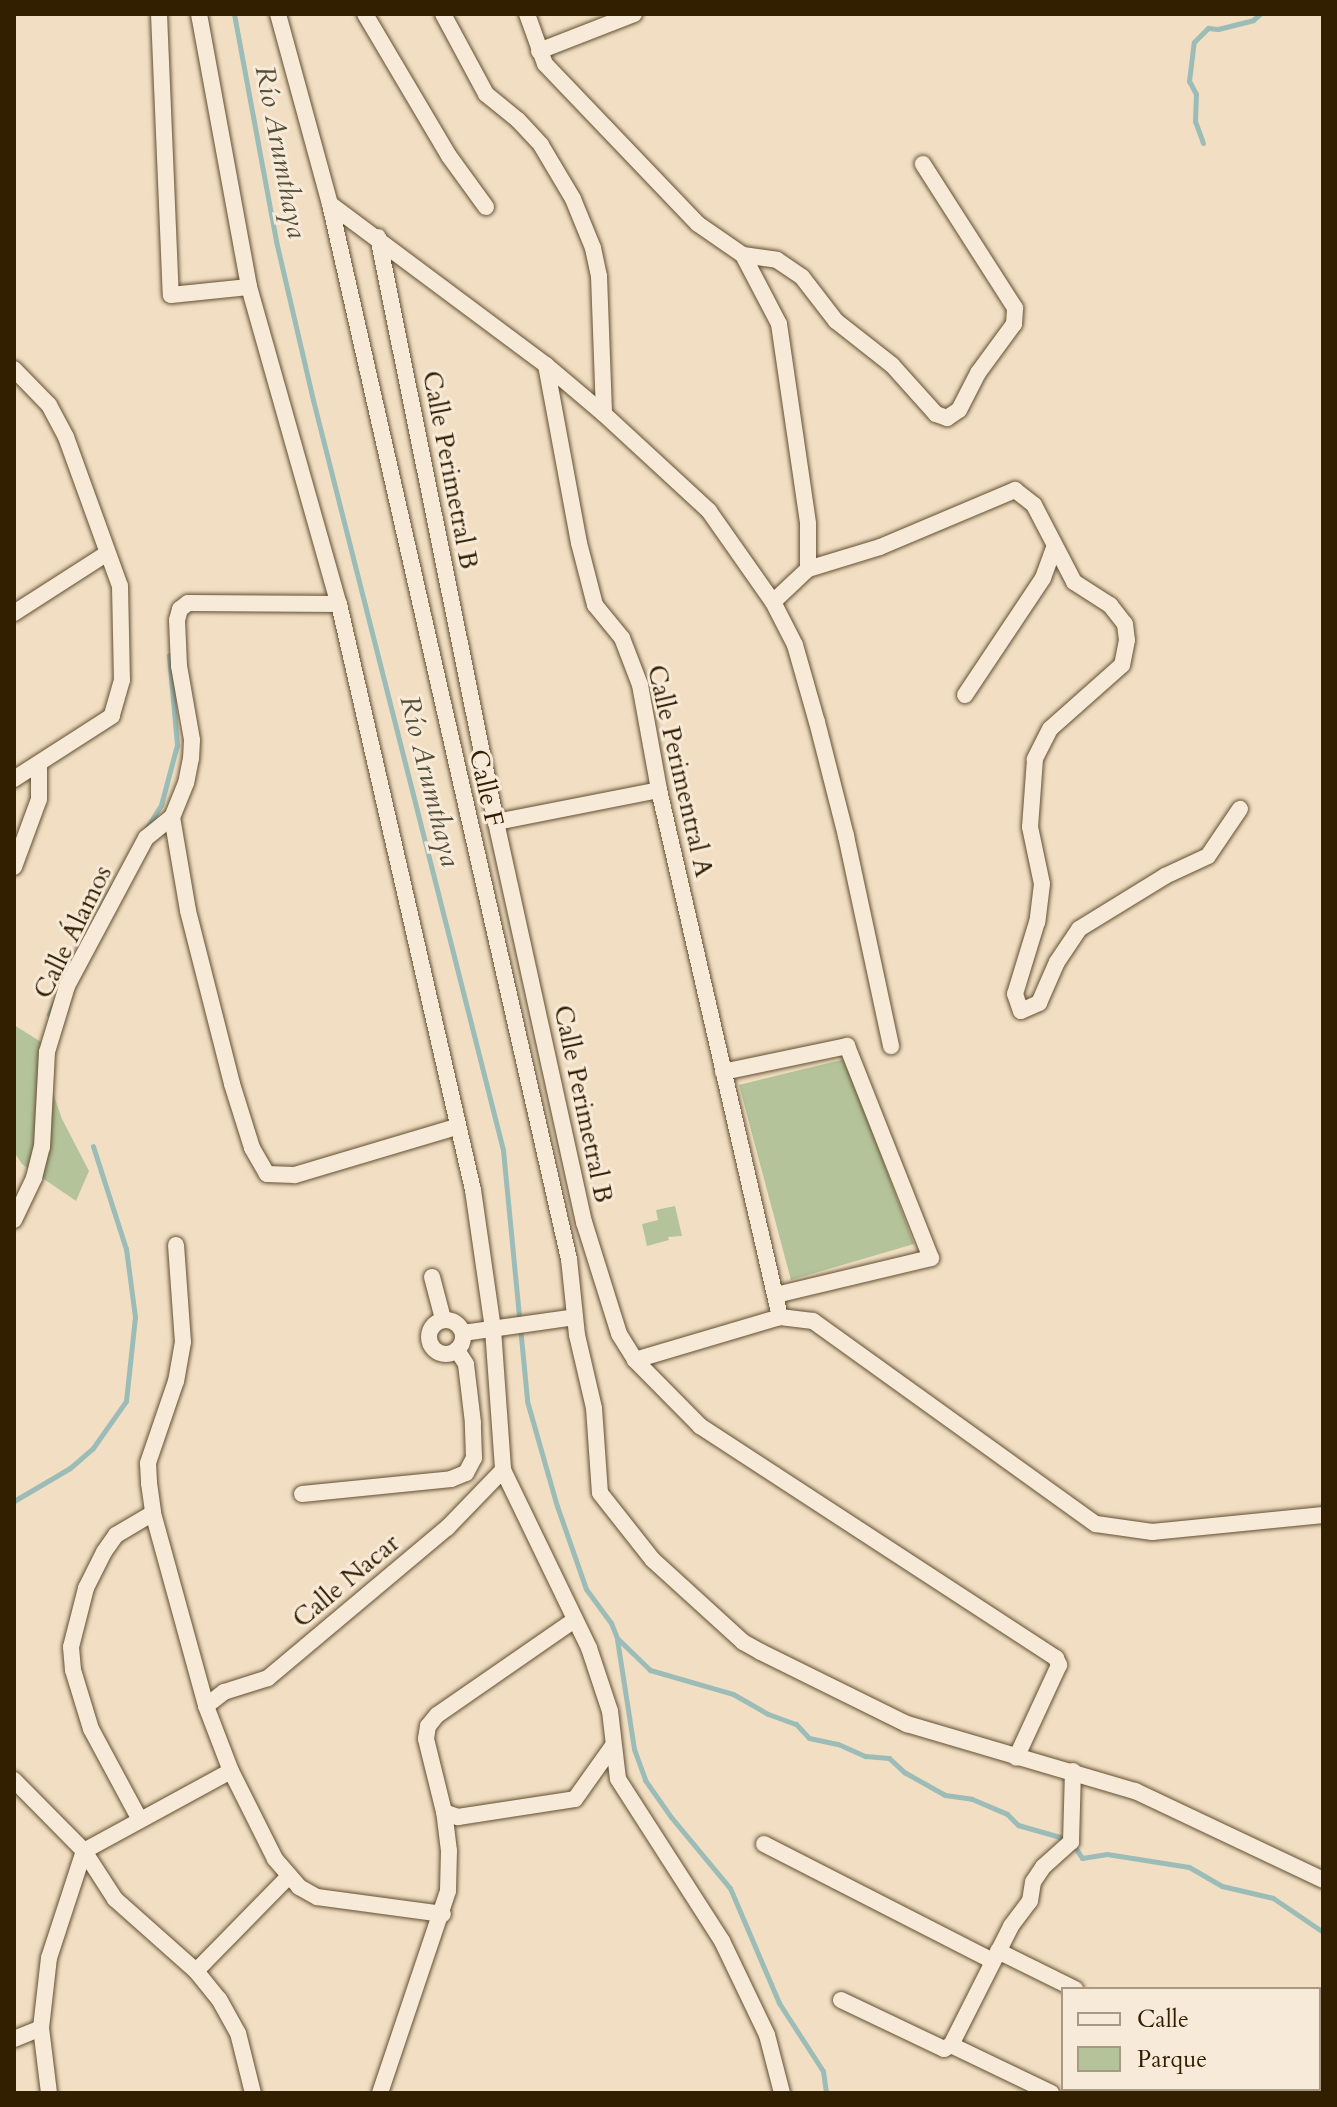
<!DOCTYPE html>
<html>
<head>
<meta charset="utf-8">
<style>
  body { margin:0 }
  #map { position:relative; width:1337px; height:2107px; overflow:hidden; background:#f2dfc3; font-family:Cardo,serif }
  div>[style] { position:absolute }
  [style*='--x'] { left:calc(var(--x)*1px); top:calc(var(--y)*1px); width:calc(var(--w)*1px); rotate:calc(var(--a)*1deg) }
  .green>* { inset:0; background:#b4c399 }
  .stream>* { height:5px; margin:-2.5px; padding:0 2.5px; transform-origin:2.5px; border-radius:2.5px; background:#9cbcb8 }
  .roads { filter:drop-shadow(0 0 2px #624f31) drop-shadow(0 0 2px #624f31) }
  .street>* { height:16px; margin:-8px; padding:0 8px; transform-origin:8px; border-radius:8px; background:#f7ead8 }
  .street>.ring { margin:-8px; padding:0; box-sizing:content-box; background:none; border:16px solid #f7ead8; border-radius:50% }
  span { translate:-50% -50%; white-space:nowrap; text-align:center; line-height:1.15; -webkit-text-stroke:6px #f7ead8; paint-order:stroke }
  .street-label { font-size:26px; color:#321f00 }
  .water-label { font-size:28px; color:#524e37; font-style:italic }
  .frame { position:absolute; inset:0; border:16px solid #321f00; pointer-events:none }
  .legend { position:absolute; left:1061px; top:1987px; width:260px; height:104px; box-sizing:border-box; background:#f7ead8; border:2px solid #a89982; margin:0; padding:10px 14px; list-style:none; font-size:24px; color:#321f00 }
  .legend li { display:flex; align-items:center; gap:16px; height:40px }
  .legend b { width:40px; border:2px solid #a89982 }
</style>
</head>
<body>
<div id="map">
  <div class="green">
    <div style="clip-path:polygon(14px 1025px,46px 1045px,49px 1082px,62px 1119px,89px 1171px,76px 1201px,22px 1164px,14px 1152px)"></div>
    <div style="clip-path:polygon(845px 1059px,914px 1244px,791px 1280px,739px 1085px)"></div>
    <div style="clip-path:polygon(675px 1206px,682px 1236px,668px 1237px,669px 1240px,647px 1246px,642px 1224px,658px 1220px,656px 1210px)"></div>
  </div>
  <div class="stream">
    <div style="--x:234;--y:14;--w:231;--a:79.5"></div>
    <div style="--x:276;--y:241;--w:163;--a:76.9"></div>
    <div style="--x:313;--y:400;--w:774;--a:75.78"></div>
    <div style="--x:503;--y:1150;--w:252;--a:84.5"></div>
    <div style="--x:527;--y:1401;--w:109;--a:74.1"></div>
    <div style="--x:557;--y:1506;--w:88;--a:70.7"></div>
    <div style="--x:586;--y:1589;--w:42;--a:53.7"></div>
    <div style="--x:611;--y:1623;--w:16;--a:68"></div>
    <div style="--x:617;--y:1638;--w:46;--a:44.1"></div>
    <div style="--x:650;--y:1670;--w:86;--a:16.1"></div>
    <div style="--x:733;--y:1694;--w:40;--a:29.7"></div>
    <div style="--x:768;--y:1714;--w:30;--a:20"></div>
    <div style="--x:796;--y:1724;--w:19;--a:47"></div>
    <div style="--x:809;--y:1738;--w:30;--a:12"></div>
    <div style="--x:838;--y:1744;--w:30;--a:24"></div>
    <div style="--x:865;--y:1756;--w:24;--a:5"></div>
    <div style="--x:889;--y:1758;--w:21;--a:43"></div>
    <div style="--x:904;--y:1772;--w:47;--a:29.3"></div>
    <div style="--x:945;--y:1795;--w:27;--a:8"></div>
    <div style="--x:972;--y:1799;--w:38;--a:23"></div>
    <div style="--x:1007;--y:1814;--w:16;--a:45"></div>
    <div style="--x:1018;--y:1825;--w:51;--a:15.9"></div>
    <div style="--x:1203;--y:143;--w:23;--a:-110"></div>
    <div style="--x:1195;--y:121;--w:27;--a:-88"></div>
    <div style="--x:1196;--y:94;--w:15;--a:-118"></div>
    <div style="--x:1189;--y:81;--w:39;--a:-83"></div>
    <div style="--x:1194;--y:42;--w:20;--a:-45"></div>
    <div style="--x:1208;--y:28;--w:10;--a:6"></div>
    <div style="--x:1218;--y:29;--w:36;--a:-14"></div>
    <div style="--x:1253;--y:20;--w:9;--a:-41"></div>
    <div style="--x:146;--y:829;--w:28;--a:-58"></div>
    <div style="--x:161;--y:805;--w:62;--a:-75.1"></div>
    <div style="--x:177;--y:745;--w:90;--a:-95.1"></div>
    <div style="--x:100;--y:909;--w:26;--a:-62"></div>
    <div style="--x:49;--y:1014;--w:14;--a:-65"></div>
    <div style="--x:14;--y:1501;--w:65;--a:-30.5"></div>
    <div style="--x:70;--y:1468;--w:30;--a:-41"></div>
    <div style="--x:93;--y:1448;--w:57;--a:-54.9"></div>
    <div style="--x:126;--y:1401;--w:84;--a:-83.9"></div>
    <div style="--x:135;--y:1317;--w:69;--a:-97.5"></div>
    <div style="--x:126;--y:1249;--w:108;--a:-107.8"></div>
    <div style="--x:617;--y:1639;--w:111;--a:81.2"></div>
    <div style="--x:634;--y:1749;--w:33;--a:70"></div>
    <div style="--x:645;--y:1780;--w:45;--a:54.9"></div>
    <div style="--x:671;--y:1817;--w:92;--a:50.3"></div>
    <div style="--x:730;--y:1888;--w:125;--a:66.9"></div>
    <div style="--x:779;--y:2003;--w:81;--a:57.1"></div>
    <div style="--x:823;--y:2071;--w:22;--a:82"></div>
    <div style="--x:1074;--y:1846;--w:14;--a:56"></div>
    <div style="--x:1082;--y:1858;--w:25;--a:-9"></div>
    <div style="--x:1107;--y:1854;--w:83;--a:9"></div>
    <div style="--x:1189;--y:1867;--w:38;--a:30"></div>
    <div style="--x:1222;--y:1886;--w:52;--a:13.2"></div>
    <div style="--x:1273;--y:1898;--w:60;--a:34.2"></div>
  </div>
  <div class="roads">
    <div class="street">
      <div style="--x:159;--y:14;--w:281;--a:87.6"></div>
      <div style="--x:171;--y:295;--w:78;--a:-5.9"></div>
      <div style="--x:199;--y:14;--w:278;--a:79.6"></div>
      <div style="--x:249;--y:287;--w:330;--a:74.2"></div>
      <div style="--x:339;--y:604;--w:601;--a:77.12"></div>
      <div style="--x:473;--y:1190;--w:140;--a:81.8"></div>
      <div style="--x:493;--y:1329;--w:141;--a:85.9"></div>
      <div style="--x:503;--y:1470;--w:198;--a:64.2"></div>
      <div style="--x:589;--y:1648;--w:66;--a:71.6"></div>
      <div style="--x:610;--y:1711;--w:68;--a:83.3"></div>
      <div style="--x:618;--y:1779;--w:193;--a:57.3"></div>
      <div style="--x:722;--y:1941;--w:104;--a:64.4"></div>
      <div style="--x:767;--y:2035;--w:60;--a:75.5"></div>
      <div style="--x:278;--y:14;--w:197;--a:74.7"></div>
      <div style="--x:330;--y:204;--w:1082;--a:77.24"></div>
      <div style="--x:569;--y:1259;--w:76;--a:84"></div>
      <div style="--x:577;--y:1335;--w:75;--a:76.9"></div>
      <div style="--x:594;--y:1408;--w:85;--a:86"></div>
      <div style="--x:600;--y:1493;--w:85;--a:51.7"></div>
      <div style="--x:653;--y:1560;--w:122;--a:42.3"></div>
      <div style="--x:743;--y:1642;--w:21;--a:29"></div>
      <div style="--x:761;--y:1652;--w:163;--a:26.3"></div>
      <div style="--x:907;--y:1724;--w:238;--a:16.4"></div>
      <div style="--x:1135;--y:1791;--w:208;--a:25.3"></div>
      <div style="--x:365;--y:14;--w:165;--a:59.4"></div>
      <div style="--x:449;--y:156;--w:63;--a:54"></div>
      <div style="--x:443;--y:14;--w:91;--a:61.7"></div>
      <div style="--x:486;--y:94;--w:41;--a:39.1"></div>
      <div style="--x:518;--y:120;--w:34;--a:47"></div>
      <div style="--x:541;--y:145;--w:63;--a:59.3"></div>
      <div style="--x:573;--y:199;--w:53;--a:67.8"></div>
      <div style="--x:593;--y:248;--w:29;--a:78"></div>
      <div style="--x:599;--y:276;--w:138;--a:87.9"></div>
      <div style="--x:527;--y:14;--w:53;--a:70.2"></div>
      <div style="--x:545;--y:64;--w:221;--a:46.3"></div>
      <div style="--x:698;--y:224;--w:55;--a:34.6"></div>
      <div style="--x:743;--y:255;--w:78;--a:62.4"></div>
      <div style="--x:779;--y:324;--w:202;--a:81.7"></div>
      <div style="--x:808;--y:524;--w:45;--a:90"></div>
      <div style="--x:808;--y:569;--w:48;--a:136.7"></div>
      <div style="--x:539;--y:51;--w:102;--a:-21.3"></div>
      <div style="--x:330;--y:204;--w:269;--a:36.7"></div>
      <div style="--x:546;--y:365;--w:76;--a:40.2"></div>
      <div style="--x:604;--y:414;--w:143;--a:42.7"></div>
      <div style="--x:709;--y:511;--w:111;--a:54.9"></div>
      <div style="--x:773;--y:602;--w:48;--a:62.9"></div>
      <div style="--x:795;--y:645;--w:80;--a:74.1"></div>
      <div style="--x:817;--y:722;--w:118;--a:75.7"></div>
      <div style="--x:846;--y:836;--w:215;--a:77.9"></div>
      <div style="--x:378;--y:237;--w:597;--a:78.6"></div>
      <div style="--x:496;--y:822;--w:410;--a:77.6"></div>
      <div style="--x:584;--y:1222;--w:117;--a:72.6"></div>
      <div style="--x:619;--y:1334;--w:31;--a:58"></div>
      <div style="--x:635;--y:1360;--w:93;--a:45.4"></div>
      <div style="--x:700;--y:1426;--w:425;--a:33.1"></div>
      <div style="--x:1056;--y:1658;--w:8;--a:67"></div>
      <div style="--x:1059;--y:1665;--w:102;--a:114.8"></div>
      <div style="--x:743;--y:255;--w:34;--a:8"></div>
      <div style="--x:777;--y:260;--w:30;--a:34"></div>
      <div style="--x:802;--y:277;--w:56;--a:52.3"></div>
      <div style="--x:836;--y:321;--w:71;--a:38.2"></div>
      <div style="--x:892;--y:365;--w:66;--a:48.1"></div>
      <div style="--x:936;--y:414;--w:12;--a:20"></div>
      <div style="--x:947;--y:418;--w:14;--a:-34"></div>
      <div style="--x:959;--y:410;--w:42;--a:-62.8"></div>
      <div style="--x:978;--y:373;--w:61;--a:-53.7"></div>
      <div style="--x:1014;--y:324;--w:16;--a:-86"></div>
      <div style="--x:1015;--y:308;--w:171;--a:-122.6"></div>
      <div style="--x:546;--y:365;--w:181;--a:79.5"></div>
      <div style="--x:579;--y:543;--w:64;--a:75.5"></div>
      <div style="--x:595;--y:605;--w:43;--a:50.7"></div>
      <div style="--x:622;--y:638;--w:50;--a:69"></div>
      <div style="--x:640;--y:685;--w:107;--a:79.7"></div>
      <div style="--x:659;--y:790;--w:541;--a:77.07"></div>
      <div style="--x:14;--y:369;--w:50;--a:45.8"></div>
      <div style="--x:49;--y:405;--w:36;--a:62"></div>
      <div style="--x:66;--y:437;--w:158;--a:70.1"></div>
      <div style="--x:120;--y:586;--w:94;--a:88.8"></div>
      <div style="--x:122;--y:680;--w:37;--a:106"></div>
      <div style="--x:112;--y:716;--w:117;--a:147.3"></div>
      <div style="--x:808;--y:569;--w:75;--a:-17"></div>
      <div style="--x:880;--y:547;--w:147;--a:-22.9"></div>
      <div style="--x:1015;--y:490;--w:24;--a:38"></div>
      <div style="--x:1034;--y:505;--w:87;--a:62.5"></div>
      <div style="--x:1074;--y:582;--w:43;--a:32.6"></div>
      <div style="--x:1110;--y:605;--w:24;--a:52"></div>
      <div style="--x:1125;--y:624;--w:16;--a:83"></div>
      <div style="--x:1127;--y:640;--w:25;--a:101"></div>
      <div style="--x:1122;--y:665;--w:96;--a:138.4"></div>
      <div style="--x:1050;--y:729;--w:34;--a:117"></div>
      <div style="--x:1035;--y:759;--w:68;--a:94.2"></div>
      <div style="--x:1030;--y:827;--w:58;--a:78.1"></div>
      <div style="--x:1042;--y:884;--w:38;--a:97"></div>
      <div style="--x:1037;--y:922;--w:75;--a:107"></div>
      <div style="--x:1015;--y:994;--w:18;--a:71"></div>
      <div style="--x:1021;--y:1011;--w:20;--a:-24"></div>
      <div style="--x:1039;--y:1003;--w:45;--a:-66.3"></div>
      <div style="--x:1057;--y:962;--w:40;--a:-56"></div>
      <div style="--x:1079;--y:929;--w:101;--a:-31.6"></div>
      <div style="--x:1165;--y:876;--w:47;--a:-24.9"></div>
      <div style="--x:1208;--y:856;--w:57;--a:-55.8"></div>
      <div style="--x:339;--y:604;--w:151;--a:-179.6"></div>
      <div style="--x:188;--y:603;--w:10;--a:143"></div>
      <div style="--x:180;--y:609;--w:11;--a:105"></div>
      <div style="--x:177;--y:620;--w:46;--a:87.5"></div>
      <div style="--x:179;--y:666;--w:75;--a:80"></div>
      <div style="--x:192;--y:740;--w:18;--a:93"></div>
      <div style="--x:191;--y:758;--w:25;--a:101"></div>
      <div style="--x:186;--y:783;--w:37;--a:112"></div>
      <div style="--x:172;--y:817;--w:95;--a:80.3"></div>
      <div style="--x:188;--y:911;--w:179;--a:75.7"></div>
      <div style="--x:232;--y:1084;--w:67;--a:72.6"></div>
      <div style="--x:252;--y:1148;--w:30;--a:60"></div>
      <div style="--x:267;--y:1174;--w:28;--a:2"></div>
      <div style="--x:295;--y:1175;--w:168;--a:-16.6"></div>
      <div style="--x:14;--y:613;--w:109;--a:-32.7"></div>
      <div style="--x:965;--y:695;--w:141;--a:-56.3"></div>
      <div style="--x:1043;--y:578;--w:32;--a:-70"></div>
      <div style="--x:496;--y:822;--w:166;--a:-11.1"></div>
      <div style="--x:14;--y:867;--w:72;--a:-69.8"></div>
      <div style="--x:39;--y:799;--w:34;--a:-90"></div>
      <div style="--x:723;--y:1072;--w:127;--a:-11.8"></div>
      <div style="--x:847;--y:1046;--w:228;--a:68.4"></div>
      <div style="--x:931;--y:1258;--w:159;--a:166.6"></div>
      <div style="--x:14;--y:1220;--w:47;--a:-64.5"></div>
      <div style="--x:34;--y:1178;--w:32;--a:-76"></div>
      <div style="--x:42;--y:1147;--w:95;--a:-87"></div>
      <div style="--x:47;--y:1052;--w:69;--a:-73.1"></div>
      <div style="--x:67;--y:986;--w:168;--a:-61.9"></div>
      <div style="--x:146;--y:838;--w:33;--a:-39"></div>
      <div style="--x:176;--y:1245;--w:97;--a:85.9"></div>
      <div style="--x:183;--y:1342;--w:40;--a:100"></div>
      <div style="--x:176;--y:1381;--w:87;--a:108.9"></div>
      <div style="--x:148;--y:1463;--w:20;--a:87"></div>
      <div style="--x:149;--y:1483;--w:30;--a:82"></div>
      <div style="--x:153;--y:1513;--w:200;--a:74.6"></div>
      <div style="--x:206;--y:1706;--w:70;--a:69"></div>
      <div style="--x:231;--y:1771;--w:98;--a:63.4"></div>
      <div style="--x:275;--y:1859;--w:37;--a:49"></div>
      <div style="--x:299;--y:1887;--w:21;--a:29"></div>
      <div style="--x:317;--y:1897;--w:127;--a:7.7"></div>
      <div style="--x:432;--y:1277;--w:43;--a:75.3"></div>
      <div class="ring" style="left:429px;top:1320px;width:18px;height:18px"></div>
      <div style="--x:463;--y:1333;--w:113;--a:-8.1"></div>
      <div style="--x:635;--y:1360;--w:151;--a:-16.5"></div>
      <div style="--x:780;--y:1317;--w:33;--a:7"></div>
      <div style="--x:813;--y:1321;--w:348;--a:35.7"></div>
      <div style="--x:1096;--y:1524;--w:57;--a:8.1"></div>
      <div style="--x:1152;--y:1532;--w:172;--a:-5.7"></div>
      <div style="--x:302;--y:1494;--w:150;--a:-5.7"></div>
      <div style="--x:451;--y:1479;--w:16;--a:-22"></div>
      <div style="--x:466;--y:1473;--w:17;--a:-62"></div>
      <div style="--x:474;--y:1458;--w:35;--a:-92"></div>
      <div style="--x:473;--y:1423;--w:59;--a:-96.8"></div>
      <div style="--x:466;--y:1364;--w:17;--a:-123"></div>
      <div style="--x:573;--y:1621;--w:165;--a:145.3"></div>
      <div style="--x:437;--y:1715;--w:14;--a:129"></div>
      <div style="--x:428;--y:1726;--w:13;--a:99"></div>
      <div style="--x:426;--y:1739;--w:75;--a:76.1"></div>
      <div style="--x:444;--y:1812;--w:15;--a:20"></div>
      <div style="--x:458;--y:1817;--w:118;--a:-8.7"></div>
      <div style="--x:575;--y:1799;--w:64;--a:-54.6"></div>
      <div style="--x:206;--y:1706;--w:23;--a:-38"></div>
      <div style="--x:224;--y:1692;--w:46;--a:-17.7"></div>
      <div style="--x:268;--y:1678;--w:234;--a:-40"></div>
      <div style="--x:447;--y:1528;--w:81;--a:-46"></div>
      <div style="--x:14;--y:1780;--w:100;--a:45.4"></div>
      <div style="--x:84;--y:1851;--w:57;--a:57.1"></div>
      <div style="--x:115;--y:1899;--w:108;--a:41.6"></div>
      <div style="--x:196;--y:1971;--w:36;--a:51"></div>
      <div style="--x:219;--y:1999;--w:39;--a:61"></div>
      <div style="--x:238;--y:2033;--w:62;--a:76"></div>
      <div style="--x:140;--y:1820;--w:103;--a:-118.3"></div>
      <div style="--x:91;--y:1729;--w:62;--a:-107"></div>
      <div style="--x:73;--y:1670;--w:23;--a:-95"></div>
      <div style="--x:71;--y:1647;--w:61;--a:-75.7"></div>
      <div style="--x:86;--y:1588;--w:40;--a:-63.4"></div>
      <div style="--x:104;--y:1552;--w:21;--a:-55"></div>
      <div style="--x:116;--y:1535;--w:43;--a:-30.7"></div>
      <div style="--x:764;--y:1844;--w:257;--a:27.1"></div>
      <div style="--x:998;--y:1951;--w:86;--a:26.3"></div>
      <div style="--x:196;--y:1971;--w:133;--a:-45.6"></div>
      <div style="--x:841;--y:2000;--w:114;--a:25.4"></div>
      <div style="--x:944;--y:2049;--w:8;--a:-30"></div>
      <div style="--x:951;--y:2045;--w:133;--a:-63.2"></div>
      <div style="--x:1011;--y:1926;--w:31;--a:-53"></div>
      <div style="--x:1030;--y:1901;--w:19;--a:-81"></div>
      <div style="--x:1033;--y:1882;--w:18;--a:-56"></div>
      <div style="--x:1043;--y:1867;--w:38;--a:-42"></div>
      <div style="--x:1071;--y:1842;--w:71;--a:-88.4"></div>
      <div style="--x:14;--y:2039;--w:29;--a:-22"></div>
      <div style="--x:951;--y:2045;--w:111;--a:25.6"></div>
      <div style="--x:1266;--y:2089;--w:8;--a:30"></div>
      <div style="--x:49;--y:2093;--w:65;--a:-97"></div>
      <div style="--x:41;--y:2028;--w:70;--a:-83.5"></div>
      <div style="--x:49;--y:1958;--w:113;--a:-71.9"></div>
      <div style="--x:84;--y:1851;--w:167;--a:-28.6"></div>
      <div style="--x:380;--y:2093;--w:213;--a:-71.4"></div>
      <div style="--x:448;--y:1891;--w:40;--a:-88.6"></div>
      <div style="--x:449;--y:1851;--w:39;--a:-97"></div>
    </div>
  </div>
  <div class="street-label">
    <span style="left:450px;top:470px;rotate:79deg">Calle Perimetral B</span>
    <span style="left:680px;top:771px;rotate:77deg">Calle Perimentral A</span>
    <span style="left:486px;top:788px;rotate:77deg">Calle F</span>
    <span style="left:73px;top:932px;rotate:-64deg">Calle Álamos</span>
    <span style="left:583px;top:1104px;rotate:78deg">Calle Perimetral B</span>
    <span style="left:346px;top:1581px;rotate:-40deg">Calle Nacar</span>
  </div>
  <div class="water-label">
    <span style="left:281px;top:152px;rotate:79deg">Río Arumthaya</span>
    <span style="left:430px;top:781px;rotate:76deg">Río Arumthaya</span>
  </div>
  <div class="frame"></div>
  <ul class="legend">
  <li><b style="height:10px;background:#f7ead8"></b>Calle</li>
  <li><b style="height:22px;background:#b4c399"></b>Parque</li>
  </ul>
</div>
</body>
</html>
